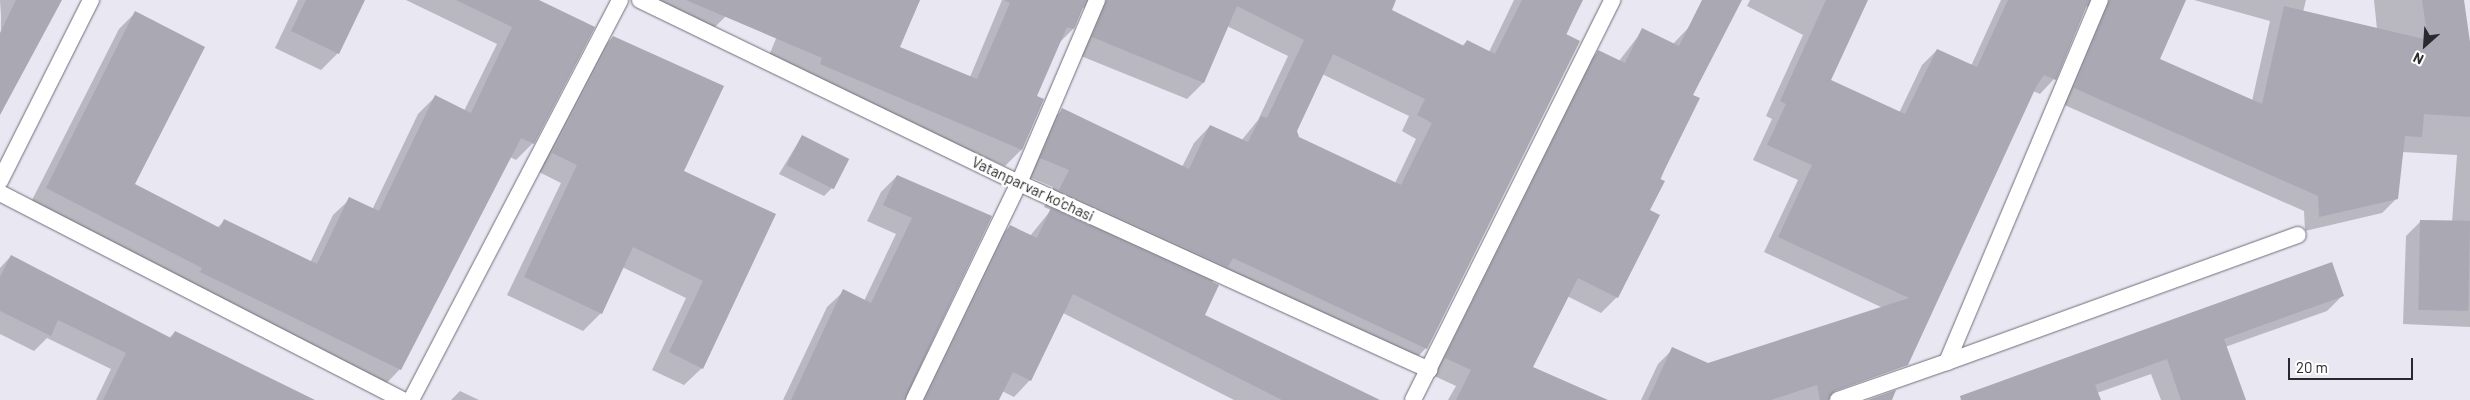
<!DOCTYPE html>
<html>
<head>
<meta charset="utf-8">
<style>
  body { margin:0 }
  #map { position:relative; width:2470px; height:400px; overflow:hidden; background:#e8e7f2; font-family:Barlow,sans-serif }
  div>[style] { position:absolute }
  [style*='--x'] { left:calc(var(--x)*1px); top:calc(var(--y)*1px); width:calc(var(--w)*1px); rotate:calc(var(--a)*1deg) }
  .shadow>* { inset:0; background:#0003 }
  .building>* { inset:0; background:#a9a8b3; transform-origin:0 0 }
  .roads { filter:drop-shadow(0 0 1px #6e6e78) drop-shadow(0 0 1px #6e6e78) }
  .lane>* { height:16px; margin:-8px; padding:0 8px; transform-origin:8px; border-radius:8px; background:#fff }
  span { translate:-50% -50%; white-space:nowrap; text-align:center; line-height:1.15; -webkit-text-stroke:5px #fff; paint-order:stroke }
  .street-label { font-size:15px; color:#2a2a2e }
  .north { position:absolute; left:2400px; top:20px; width:50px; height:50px; -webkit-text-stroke:4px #fff; paint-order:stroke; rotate:206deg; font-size:14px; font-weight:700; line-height:20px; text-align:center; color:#2a2a2e }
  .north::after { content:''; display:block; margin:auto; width:18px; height:22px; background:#2a2a2e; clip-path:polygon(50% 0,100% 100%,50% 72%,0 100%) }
  .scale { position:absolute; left:2288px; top:358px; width:125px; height:22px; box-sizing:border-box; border:2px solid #2a2a2e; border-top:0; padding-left:6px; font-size:15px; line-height:18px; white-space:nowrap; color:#2a2a2e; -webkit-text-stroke:4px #fff; paint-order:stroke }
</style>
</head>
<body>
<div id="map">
  <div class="shadow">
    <div style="clip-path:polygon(0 0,61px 0,0 112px,1px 16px)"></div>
    <div style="clip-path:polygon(298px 0,364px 0,338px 53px,321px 70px,275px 48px)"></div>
    <div style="clip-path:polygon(406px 0,536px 0,533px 143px,516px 160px,510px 157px,400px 369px,384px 386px,30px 204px,119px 29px,135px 13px,133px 185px,217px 228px,224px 221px,310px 263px,333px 215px,350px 199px,372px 210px,418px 114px,435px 97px,464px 111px,497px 44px)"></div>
    <div style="clip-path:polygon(659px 0,732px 0,725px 17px,711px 31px,656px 8px)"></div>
    <div style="clip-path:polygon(evenodd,792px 0,920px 0,898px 47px,970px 77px,1002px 0,1395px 0,1390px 10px,1462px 46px,1467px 41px,1489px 52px,1514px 0,1582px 0,1426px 348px,1410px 365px,1219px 275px,1211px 283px,1203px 315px,1377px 400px,1234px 400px,1063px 313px,1030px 380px,1014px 397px,1002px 391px,997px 400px,918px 400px,994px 243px,1010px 226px,1030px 236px,1051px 210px,1044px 207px,1053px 187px,1025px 175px,1046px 126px,1062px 110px,1182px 167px,1194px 143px,1210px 126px,1241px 141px,1258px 120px,1288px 56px,1227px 26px,1203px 83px,1187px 99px,1076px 54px,1091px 16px,1083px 7px,1073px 29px,1059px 43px,1036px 97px,1042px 100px,1021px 150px,1005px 166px,804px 81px,768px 58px,792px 0,1322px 74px,1409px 116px,1402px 131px,1416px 139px,1395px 183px,1298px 138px,1296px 131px,1322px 74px)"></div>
    <div style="clip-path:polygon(1750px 0,1862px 0,1830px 81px,1899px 113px,1922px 65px,1937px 50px,1971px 66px,2001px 0,2185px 0,2158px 60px,2252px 101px,2270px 21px,2194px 0,2306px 0,2303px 12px,2377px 29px,2374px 0,2463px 0,2470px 50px,2470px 327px,2403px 324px,2406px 236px,2421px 221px,2452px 222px,2457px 155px,2402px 152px,2397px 198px,2382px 213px,2305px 231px,2304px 211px,2060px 103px,2093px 8px,2085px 6px,2054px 79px,2040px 94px,2033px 91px,1912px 354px,1835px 390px,1829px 400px,1641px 400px,1658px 364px,1673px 349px,1707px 364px,1883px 308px,1764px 252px,1798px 180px,1753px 160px,1772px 119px,1766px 116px,1803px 35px,1747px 6px)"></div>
    <div style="clip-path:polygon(1691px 25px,1692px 95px,1617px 297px,1601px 313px,1567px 296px,1510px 400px,1448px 400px,1456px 386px,1430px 374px,1583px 67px,1599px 51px,1619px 61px,1643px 30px,1673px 44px)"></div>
    <div style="clip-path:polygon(613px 37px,682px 172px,774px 215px,702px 368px,684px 385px,652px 370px,686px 298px,622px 267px,601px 313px,583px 331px,507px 295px,561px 183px,535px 170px,595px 55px)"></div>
    <div style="clip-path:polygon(802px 136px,832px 188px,824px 196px,779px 174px)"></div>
    <div style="clip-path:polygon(897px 176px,990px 217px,905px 400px,783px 400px,827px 307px,844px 291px,864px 301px,896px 234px,867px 221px,881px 192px)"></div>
    <div style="clip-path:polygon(11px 256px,169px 338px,175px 332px,313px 400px,96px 400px,111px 369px,47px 338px,34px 351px,0 334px,0 268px)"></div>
    <div style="clip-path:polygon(2343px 295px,2327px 311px,2225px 347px,2245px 400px,2161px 400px,2151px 374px,2097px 393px,2099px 400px,1963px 400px)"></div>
    <div style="clip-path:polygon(460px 391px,479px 400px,451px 400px)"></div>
  </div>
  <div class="building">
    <div style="clip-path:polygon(16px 0,62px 0,0 115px,0 33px)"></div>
    <div style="clip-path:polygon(306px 0,365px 0,339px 54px,291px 31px)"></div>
    <div style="clip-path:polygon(456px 0,539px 0,595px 27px,534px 144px,521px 138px,401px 370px,200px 272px,202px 268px,46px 188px,135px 11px,205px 47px,135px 184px,220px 228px,224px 219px,317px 264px,349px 197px,379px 211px,435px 95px,471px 113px,512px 27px)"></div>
    <div style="clip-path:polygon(686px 0,920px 0,900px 47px,977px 79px,1010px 3px,1004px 0,1086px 0,1074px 29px,1067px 27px,1037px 96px,1044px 99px,1022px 150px,820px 64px,822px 58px)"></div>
    <div style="clip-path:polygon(evenodd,1107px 0,1396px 0,1392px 10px,1464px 46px,1467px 40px,1495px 54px,1522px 0,1583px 0,1566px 34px,1580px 41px,1427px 349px,1233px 258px,1228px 267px,1059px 190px,1069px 170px,1040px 158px,1062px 108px,1189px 169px,1210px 125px,1248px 142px,1261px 116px,1267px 118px,1304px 40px,1237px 6px,1204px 83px,1092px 37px,1107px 0,1333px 54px,1425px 99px,1417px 115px,1432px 123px,1401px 185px,1299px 137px,1297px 131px,1333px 54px)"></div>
    <div style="clip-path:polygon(1702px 0,1742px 0,1693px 95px,1700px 98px,1660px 179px,1665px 181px,1650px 210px,1660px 215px,1618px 298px,1578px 278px,1533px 367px,1608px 400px,1456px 400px,1471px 370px,1445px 358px,1598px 50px,1625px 63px,1642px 28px,1679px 46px)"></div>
    <div style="clip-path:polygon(1826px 0,1868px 0,1831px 80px,1905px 114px,1937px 49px,1977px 67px,2008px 0,2089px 0,2056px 80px,2044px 75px,2037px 85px,1908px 365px,1835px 391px,1828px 400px,1820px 400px,1817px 385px,1771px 400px,1648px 400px,1672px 347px,1708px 363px,1909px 298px,1778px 237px,1812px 165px,1767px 145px,1786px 104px,1780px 101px)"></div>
    <div style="clip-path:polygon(2110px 0,2186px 0,2160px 59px,2262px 104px,2284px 6px,2428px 40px,2422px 0,2464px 0,2470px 42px,2470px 117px,2424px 114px,2422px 137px,2405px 136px,2398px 199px,2319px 217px,2318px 196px,2074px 88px)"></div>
    <div style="clip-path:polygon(613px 36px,724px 86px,684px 171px,776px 214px,703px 369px,669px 352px,703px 281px,633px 247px,602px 314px,524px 277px,577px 165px,552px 153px)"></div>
    <div style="left:802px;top:135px;width:53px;height:34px;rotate:27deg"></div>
    <div style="clip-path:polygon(897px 175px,992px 216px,904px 400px,791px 400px,843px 289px,871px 303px,912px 218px,883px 205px)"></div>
    <div style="clip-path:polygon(1051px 208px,1219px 285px,1205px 315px,1380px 400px,1282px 400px,1073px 294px,1031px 381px,1013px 372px,999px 400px,925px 400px,1010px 225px,1037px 238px)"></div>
    <div style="left:2420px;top:220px;width:50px;height:90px;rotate:1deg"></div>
    <div style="clip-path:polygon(11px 255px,171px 338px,175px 331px,315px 400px,103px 400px,126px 353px,58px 320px,51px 336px,0 311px,0 277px)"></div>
    <div style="clip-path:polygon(2332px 262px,2344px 296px,2224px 339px,2246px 400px,2181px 400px,2167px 359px,2095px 385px,2101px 400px,1961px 400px,1960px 396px)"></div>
    <div style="clip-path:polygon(1896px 390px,1892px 400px,1868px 400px)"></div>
  </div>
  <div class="roads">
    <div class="lane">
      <div style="--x:640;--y:0;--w:421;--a:25.8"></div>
      <div style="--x:1019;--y:183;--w:451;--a:24.5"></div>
      <div style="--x:0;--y:181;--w:203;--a:-63.3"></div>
      <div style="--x:0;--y:193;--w:452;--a:27.2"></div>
      <div style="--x:1947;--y:362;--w:373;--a:-19.9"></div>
      <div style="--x:411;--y:400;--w:451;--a:-62.4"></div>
      <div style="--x:914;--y:400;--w:241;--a:-64.2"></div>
      <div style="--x:1019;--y:183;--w:199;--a:-66.9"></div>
      <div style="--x:1413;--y:400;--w:447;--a:-63.5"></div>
      <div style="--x:1838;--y:400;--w:115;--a:-19.2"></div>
      <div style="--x:1947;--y:362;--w:393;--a:-67.1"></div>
    </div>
  </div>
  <div class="street-label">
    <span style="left:1033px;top:189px;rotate:25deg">Vatanparvar ko'chasi</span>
  </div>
  <div class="north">N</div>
  <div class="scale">20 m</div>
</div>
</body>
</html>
